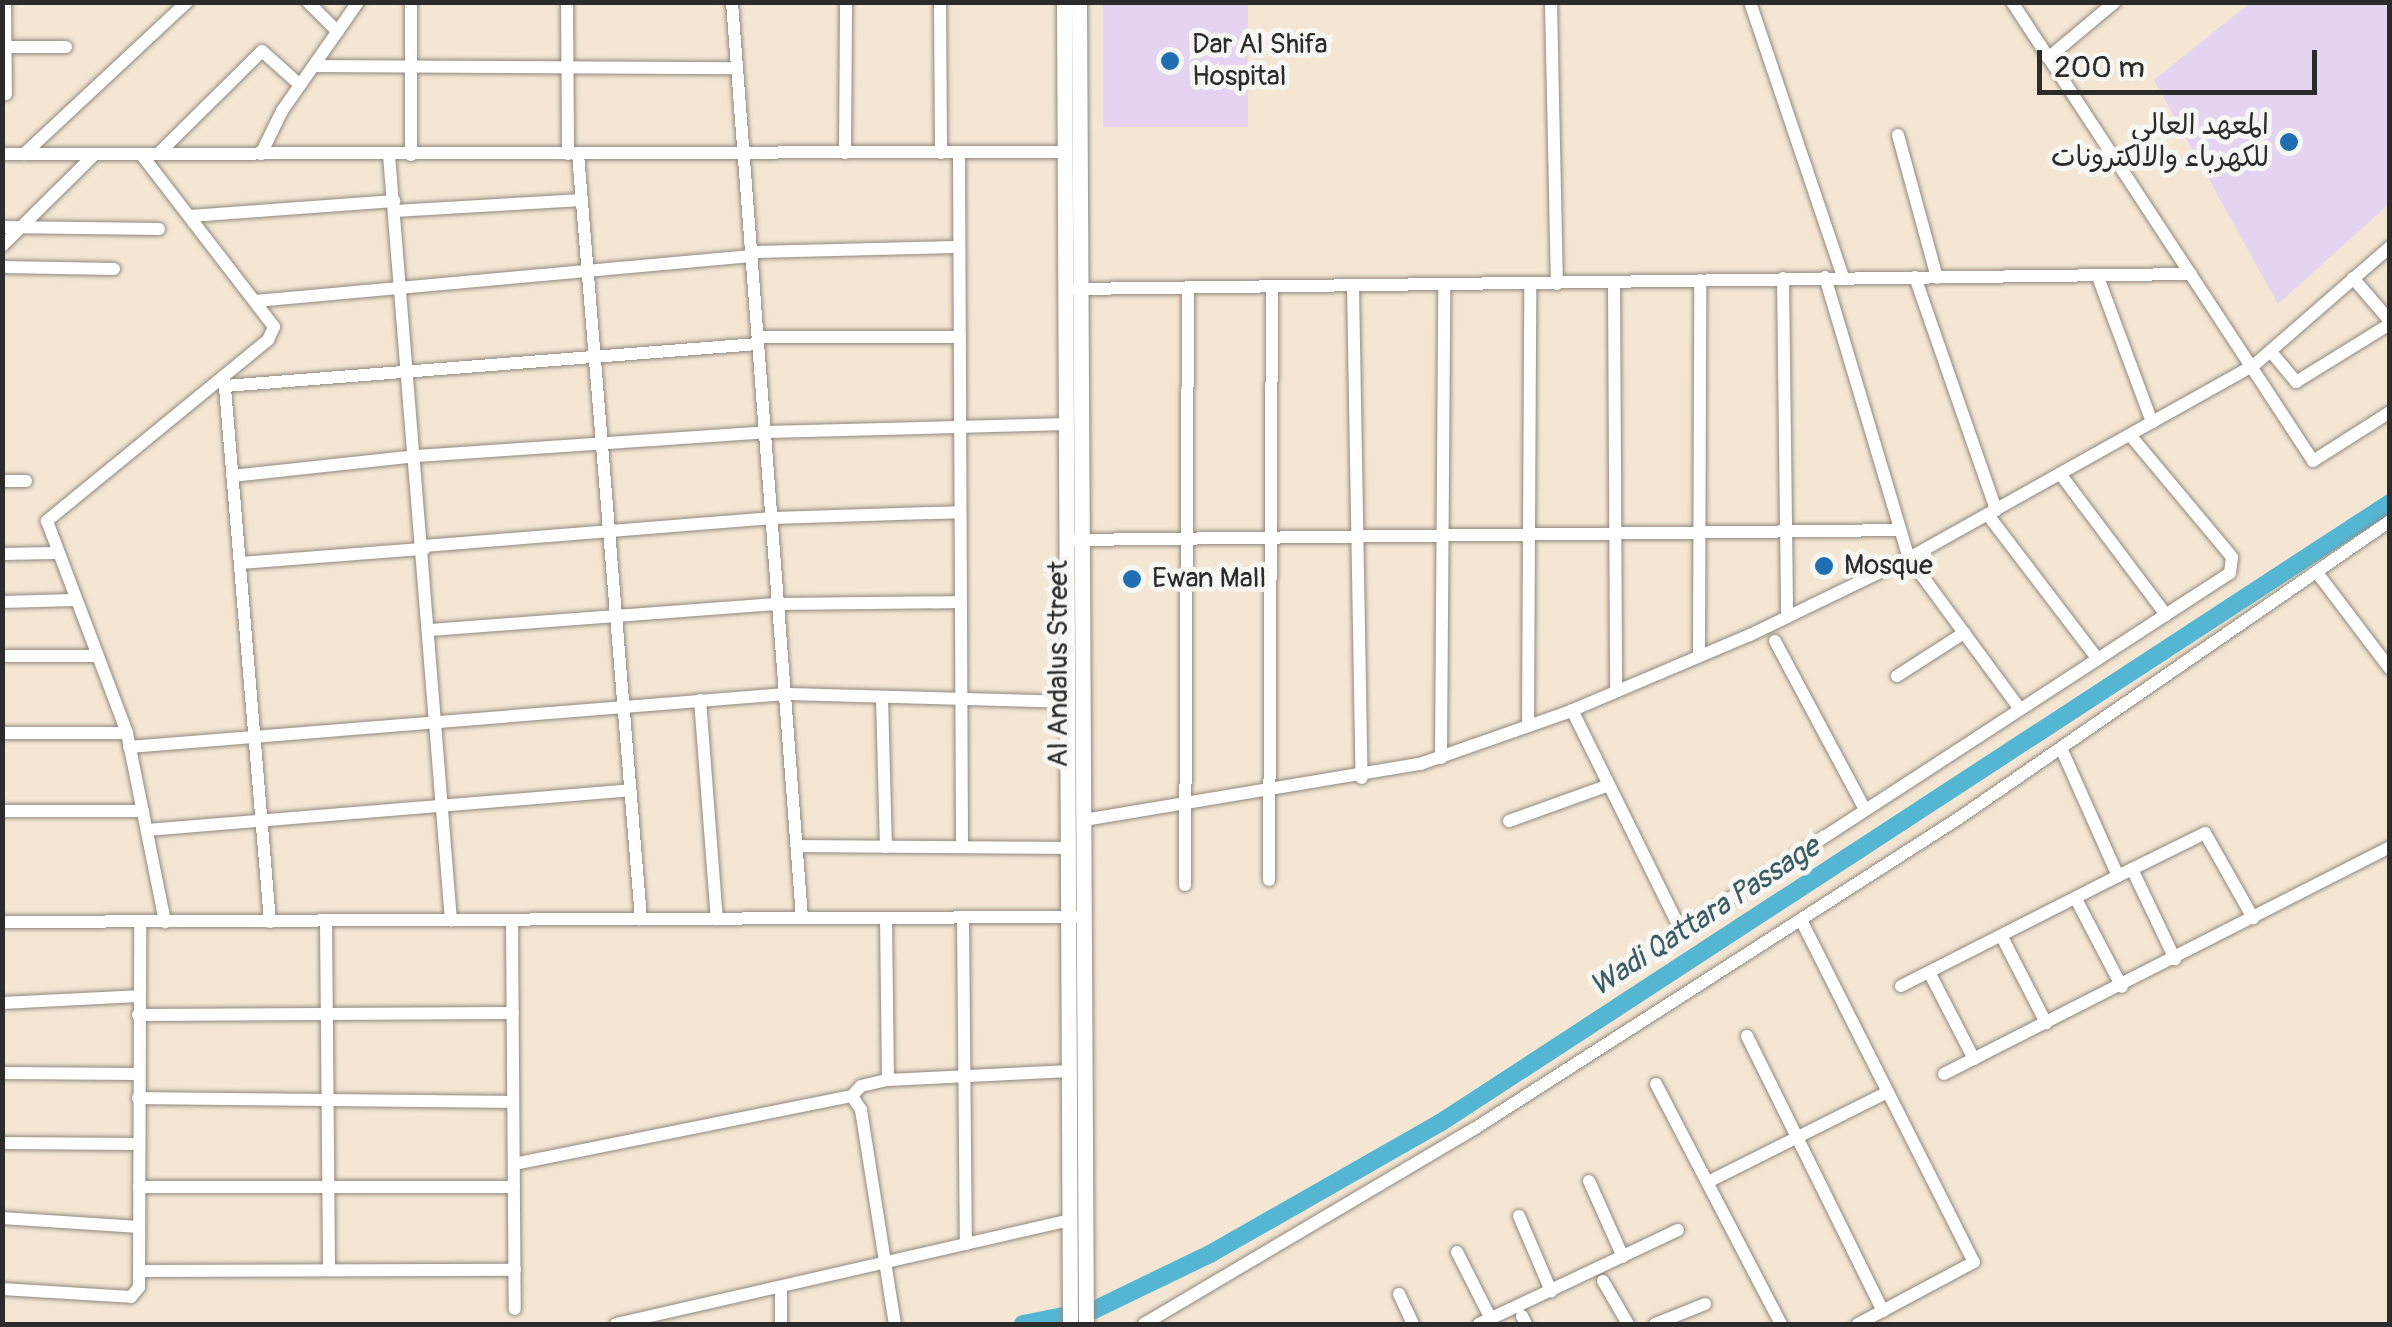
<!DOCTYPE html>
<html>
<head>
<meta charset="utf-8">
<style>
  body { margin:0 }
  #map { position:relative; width:2392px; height:1327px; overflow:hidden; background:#f4e6d3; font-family:Pangolin,"Playpen Sans Arabic",sans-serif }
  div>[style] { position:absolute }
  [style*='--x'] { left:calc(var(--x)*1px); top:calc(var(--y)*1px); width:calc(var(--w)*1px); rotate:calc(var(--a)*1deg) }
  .built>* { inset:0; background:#e4d3f1; transform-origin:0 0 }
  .river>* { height:18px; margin:-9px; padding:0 9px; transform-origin:9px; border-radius:9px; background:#55b6d4 }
  .roads { filter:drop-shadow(0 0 2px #90887f) drop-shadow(0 0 2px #90887f) }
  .minor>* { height:12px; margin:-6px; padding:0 6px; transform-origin:6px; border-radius:6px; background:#fff }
  .major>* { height:15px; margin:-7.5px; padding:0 7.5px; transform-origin:7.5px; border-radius:7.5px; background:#fff }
  .dots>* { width:28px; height:28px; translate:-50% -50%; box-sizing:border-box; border:5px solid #f6f6f2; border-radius:50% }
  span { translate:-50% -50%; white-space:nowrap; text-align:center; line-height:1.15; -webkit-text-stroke:10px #f6f6f2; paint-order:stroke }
  .poi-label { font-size:28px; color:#2b2b2b }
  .left { translate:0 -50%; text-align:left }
  .right { translate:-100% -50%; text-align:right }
  .street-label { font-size:28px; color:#2b2b2b }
  .water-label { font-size:30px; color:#3a5c66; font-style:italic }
  .frame { position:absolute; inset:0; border:5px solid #2b2b2b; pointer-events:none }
  .scale { position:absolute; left:2037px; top:50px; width:280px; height:45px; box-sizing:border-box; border:5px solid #2b2b2b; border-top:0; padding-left:12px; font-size:30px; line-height:35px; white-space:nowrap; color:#2b2b2b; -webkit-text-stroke:8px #f6f6f2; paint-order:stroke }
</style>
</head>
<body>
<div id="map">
  <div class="built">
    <div style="left:1103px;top:2px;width:145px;height:125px"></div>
    <div style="clip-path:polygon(2250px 3px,2389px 3px,2389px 204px,2278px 304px,2154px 80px)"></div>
  </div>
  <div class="river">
    <div style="--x:1023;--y:1324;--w:72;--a:-11.2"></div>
    <div style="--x:1094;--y:1310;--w:129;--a:-25.8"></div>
    <div style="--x:1210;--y:1254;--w:265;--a:-29.7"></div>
    <div style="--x:1440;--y:1123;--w:1134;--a:-33.13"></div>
  </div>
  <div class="roads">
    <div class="minor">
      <div style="--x:5;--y:2;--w:92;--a:89.4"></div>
      <div style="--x:308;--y:2;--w:42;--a:45"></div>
      <div style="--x:567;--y:2;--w:152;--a:89.6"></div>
      <div style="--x:732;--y:2;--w:919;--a:85.63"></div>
      <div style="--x:940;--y:2;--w:151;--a:89.6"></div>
      <div style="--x:1551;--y:2;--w:282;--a:88.8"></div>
      <div style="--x:1750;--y:2;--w:290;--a:71.3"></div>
      <div style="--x:2012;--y:2;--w:549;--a:56.74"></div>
      <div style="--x:2313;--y:461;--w:91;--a:-32.5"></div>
      <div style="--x:2;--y:47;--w:64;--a:0"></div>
      <div style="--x:2048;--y:58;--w:87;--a:-39.9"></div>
      <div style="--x:314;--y:66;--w:422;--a:0.3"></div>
      <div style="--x:1898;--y:135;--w:148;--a:74.7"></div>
      <div style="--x:959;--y:152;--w:695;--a:89.75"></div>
      <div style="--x:845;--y:153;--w:151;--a:-89.6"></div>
      <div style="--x:2;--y:154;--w:1064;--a:-0.11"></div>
      <div style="--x:24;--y:154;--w:223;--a:-43"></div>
      <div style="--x:141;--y:154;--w:218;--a:52.4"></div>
      <div style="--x:274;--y:327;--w:14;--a:115"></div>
      <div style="--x:268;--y:340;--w:286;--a:140.7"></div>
      <div style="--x:47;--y:521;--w:227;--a:69.3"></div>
      <div style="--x:127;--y:733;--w:193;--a:78.6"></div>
      <div style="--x:158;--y:154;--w:146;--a:-44.7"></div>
      <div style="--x:262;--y:51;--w:51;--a:41.8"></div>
      <div style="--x:261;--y:154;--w:48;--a:-64"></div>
      <div style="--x:282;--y:111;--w:133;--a:-55.1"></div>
      <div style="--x:578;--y:154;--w:768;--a:85.29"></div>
      <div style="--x:389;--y:155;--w:768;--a:85.37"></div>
      <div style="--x:411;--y:155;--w:153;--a:-90"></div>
      <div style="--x:395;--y:211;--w:187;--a:-3.4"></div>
      <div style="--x:190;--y:216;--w:205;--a:-4.2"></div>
      <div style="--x:2;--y:227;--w:157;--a:0.7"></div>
      <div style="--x:2;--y:246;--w:131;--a:-44.7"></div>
      <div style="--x:751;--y:252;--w:208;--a:-1.4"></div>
      <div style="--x:2;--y:267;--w:112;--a:1"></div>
      <div style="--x:1825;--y:277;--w:293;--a:73.4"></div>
      <div style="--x:1909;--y:558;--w:186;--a:53.7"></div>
      <div style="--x:1915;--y:277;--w:247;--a:70.8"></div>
      <div style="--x:2098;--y:277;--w:155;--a:69.6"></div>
      <div style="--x:1783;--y:278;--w:339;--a:89.3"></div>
      <div style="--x:2353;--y:278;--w:57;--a:49.3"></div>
      <div style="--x:1614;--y:282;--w:409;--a:89.7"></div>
      <div style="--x:1353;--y:286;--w:492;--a:89"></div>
      <div style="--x:1074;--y:289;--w:1117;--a:-0.77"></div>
      <div style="--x:256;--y:301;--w:497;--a:-5.2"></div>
      <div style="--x:758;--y:337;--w:202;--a:0"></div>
      <div style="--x:2272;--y:353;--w:38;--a:50"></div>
      <div style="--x:2296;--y:382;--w:110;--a:-31.7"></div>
      <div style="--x:224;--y:376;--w:548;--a:85.18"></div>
      <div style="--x:225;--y:386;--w:535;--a:-4.51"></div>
      <div style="--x:2061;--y:475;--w:175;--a:53.1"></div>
      <div style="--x:232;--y:476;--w:186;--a:-6.2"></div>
      <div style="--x:417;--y:456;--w:350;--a:-3.9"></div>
      <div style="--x:766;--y:432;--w:301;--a:-1.5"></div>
      <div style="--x:2;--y:481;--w:24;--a:0"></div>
      <div style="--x:1988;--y:515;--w:178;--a:52.7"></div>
      <div style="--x:1073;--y:540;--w:827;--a:-0.69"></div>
      <div style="--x:424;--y:546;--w:350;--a:-4.6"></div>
      <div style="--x:773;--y:518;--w:186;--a:-1.8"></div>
      <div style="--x:2;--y:554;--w:53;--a:-1.1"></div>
      <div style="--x:240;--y:563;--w:185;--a:-4.4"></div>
      <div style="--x:2318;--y:574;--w:119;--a:52.8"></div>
      <div style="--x:2;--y:602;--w:72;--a:-1.6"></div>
      <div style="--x:430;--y:630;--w:350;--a:-4.3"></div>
      <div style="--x:779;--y:604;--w:182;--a:-0.6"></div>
      <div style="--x:1775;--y:641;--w:189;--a:61.9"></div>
      <div style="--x:2;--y:656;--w:94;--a:0"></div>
      <div style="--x:1699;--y:656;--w:376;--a:-89.8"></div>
      <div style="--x:1897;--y:676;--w:80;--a:-32.7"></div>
      <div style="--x:882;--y:697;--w:150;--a:88.5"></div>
      <div style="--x:700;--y:700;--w:220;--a:85.6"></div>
      <div style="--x:1572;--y:710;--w:234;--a:63.7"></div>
      <div style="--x:1676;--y:920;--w:14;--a:21"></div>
      <div style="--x:1689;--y:925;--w:645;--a:-33.05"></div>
      <div style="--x:2230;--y:573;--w:16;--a:-83"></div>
      <div style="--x:2232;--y:557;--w:158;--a:-129.9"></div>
      <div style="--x:1528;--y:726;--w:442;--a:-89.7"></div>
      <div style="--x:2;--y:733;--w:125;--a:0"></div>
      <div style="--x:129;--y:747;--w:659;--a:-4.61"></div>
      <div style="--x:786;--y:694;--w:281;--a:1.6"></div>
      <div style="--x:1441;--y:758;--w:473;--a:-89.6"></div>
      <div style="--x:2;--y:811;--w:141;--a:0"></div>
      <div style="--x:1084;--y:820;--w:341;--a:-9.5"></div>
      <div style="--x:1420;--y:764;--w:155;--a:-19.3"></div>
      <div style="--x:1566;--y:713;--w:200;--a:-23"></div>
      <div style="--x:1750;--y:635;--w:177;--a:-25.8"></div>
      <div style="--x:1909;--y:558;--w:394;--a:-29.2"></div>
      <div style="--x:2253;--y:366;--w:181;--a:-41"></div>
      <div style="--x:1509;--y:821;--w:106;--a:-19.8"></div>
      <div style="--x:147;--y:830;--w:485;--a:-4.7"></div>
      <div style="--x:797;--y:846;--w:271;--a:0.4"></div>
      <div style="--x:2132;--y:869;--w:100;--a:64.5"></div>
      <div style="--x:2118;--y:876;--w:97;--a:-26.3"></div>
      <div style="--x:2205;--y:833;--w:98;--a:60.5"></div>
      <div style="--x:1269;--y:880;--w:593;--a:-89.71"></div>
      <div style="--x:1185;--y:885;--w:597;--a:-89.71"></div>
      <div style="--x:2076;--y:899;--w:99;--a:62.4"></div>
      <div style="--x:963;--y:917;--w:327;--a:89.5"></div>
      <div style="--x:886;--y:918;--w:162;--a:89.3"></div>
      <div style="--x:512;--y:920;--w:389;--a:89.6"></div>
      <div style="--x:1801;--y:920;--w:383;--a:63.2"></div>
      <div style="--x:1974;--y:1262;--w:132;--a:151.9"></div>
      <div style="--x:326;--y:921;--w:349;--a:89.5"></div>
      <div style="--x:2;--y:922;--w:1073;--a:-0.27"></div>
      <div style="--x:2002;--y:937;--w:97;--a:62.9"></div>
      <div style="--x:1929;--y:972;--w:98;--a:62.7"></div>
      <div style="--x:1901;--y:986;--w:243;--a:-26.9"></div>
      <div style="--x:2118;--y:876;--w:138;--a:-114"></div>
      <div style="--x:2;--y:1003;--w:136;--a:-2.9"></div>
      <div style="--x:138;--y:1015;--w:375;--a:-0.3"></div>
      <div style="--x:1747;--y:1036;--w:307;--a:63.7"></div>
      <div style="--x:2;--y:1073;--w:136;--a:0.4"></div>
      <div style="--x:1944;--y:1074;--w:500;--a:-26.97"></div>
      <div style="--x:1656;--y:1084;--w:271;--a:62.5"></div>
      <div style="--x:852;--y:1096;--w:13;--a:-48"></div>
      <div style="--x:861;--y:1086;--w:28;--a:-13"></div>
      <div style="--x:888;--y:1080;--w:182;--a:-2.8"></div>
      <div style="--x:138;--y:1098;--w:375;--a:0.6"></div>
      <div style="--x:2;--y:1143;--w:137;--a:0.4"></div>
      <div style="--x:514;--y:1164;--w:345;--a:-11.4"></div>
      <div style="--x:852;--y:1096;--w:17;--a:57"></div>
      <div style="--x:861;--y:1110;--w:217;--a:81"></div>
      <div style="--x:1589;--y:1181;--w:83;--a:65.9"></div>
      <div style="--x:1708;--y:1182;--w:201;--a:-26.6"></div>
      <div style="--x:139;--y:1187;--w:375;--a:0"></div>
      <div style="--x:1519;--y:1216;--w:82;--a:66.9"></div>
      <div style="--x:2;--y:1218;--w:137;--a:3.8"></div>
      <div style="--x:1457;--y:1252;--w:75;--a:63.1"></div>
      <div style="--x:140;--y:1271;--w:375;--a:-0.2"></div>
      <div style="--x:1603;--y:1281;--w:50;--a:59.8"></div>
      <div style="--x:781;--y:1287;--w:37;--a:90"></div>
      <div style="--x:2;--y:1289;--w:129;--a:3.5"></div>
      <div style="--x:131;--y:1297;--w:13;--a:-51"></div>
      <div style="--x:139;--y:1287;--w:364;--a:-89.8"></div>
      <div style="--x:1399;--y:1294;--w:33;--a:65"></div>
      <div style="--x:1522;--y:1316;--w:9;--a:63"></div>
      <div style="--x:616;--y:1324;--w:467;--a:-12.9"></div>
      <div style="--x:1144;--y:1324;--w:383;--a:-30.6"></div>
      <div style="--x:1474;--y:1129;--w:576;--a:-32.67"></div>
      <div style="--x:1959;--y:818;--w:523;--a:-34.57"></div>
      <div style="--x:1479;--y:1324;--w:220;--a:-25.3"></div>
      <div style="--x:1655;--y:1324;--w:54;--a:-21.8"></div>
    </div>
    <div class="major">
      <div style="--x:1064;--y:2;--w:1322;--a:89.74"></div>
      <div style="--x:1079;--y:2;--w:1322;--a:89.7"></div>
    </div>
  </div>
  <div class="dots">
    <div style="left:1170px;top:61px;background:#1f6fb2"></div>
    <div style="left:2289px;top:142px;background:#1f6fb2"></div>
    <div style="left:1824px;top:566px;background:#1f6fb2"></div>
    <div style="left:1132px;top:579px;background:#1f6fb2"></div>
  </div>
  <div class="poi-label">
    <span class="left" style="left:1192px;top:61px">Dar Al Shifa<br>Hospital</span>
    <span class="right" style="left:2269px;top:142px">المعهد العالي<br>للكهرباء والالكترونات</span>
    <span class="left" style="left:1844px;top:566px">Mosque</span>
    <span class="left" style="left:1152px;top:579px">Ewan Mall</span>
  </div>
  <div class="street-label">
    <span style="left:1059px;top:664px;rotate:-90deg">Al Andalus Street</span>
  </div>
  <div class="water-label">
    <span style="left:1705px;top:917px;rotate:-33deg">Wadi Qattara Passage</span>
  </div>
  <div class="frame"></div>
  <div class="scale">200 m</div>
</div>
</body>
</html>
